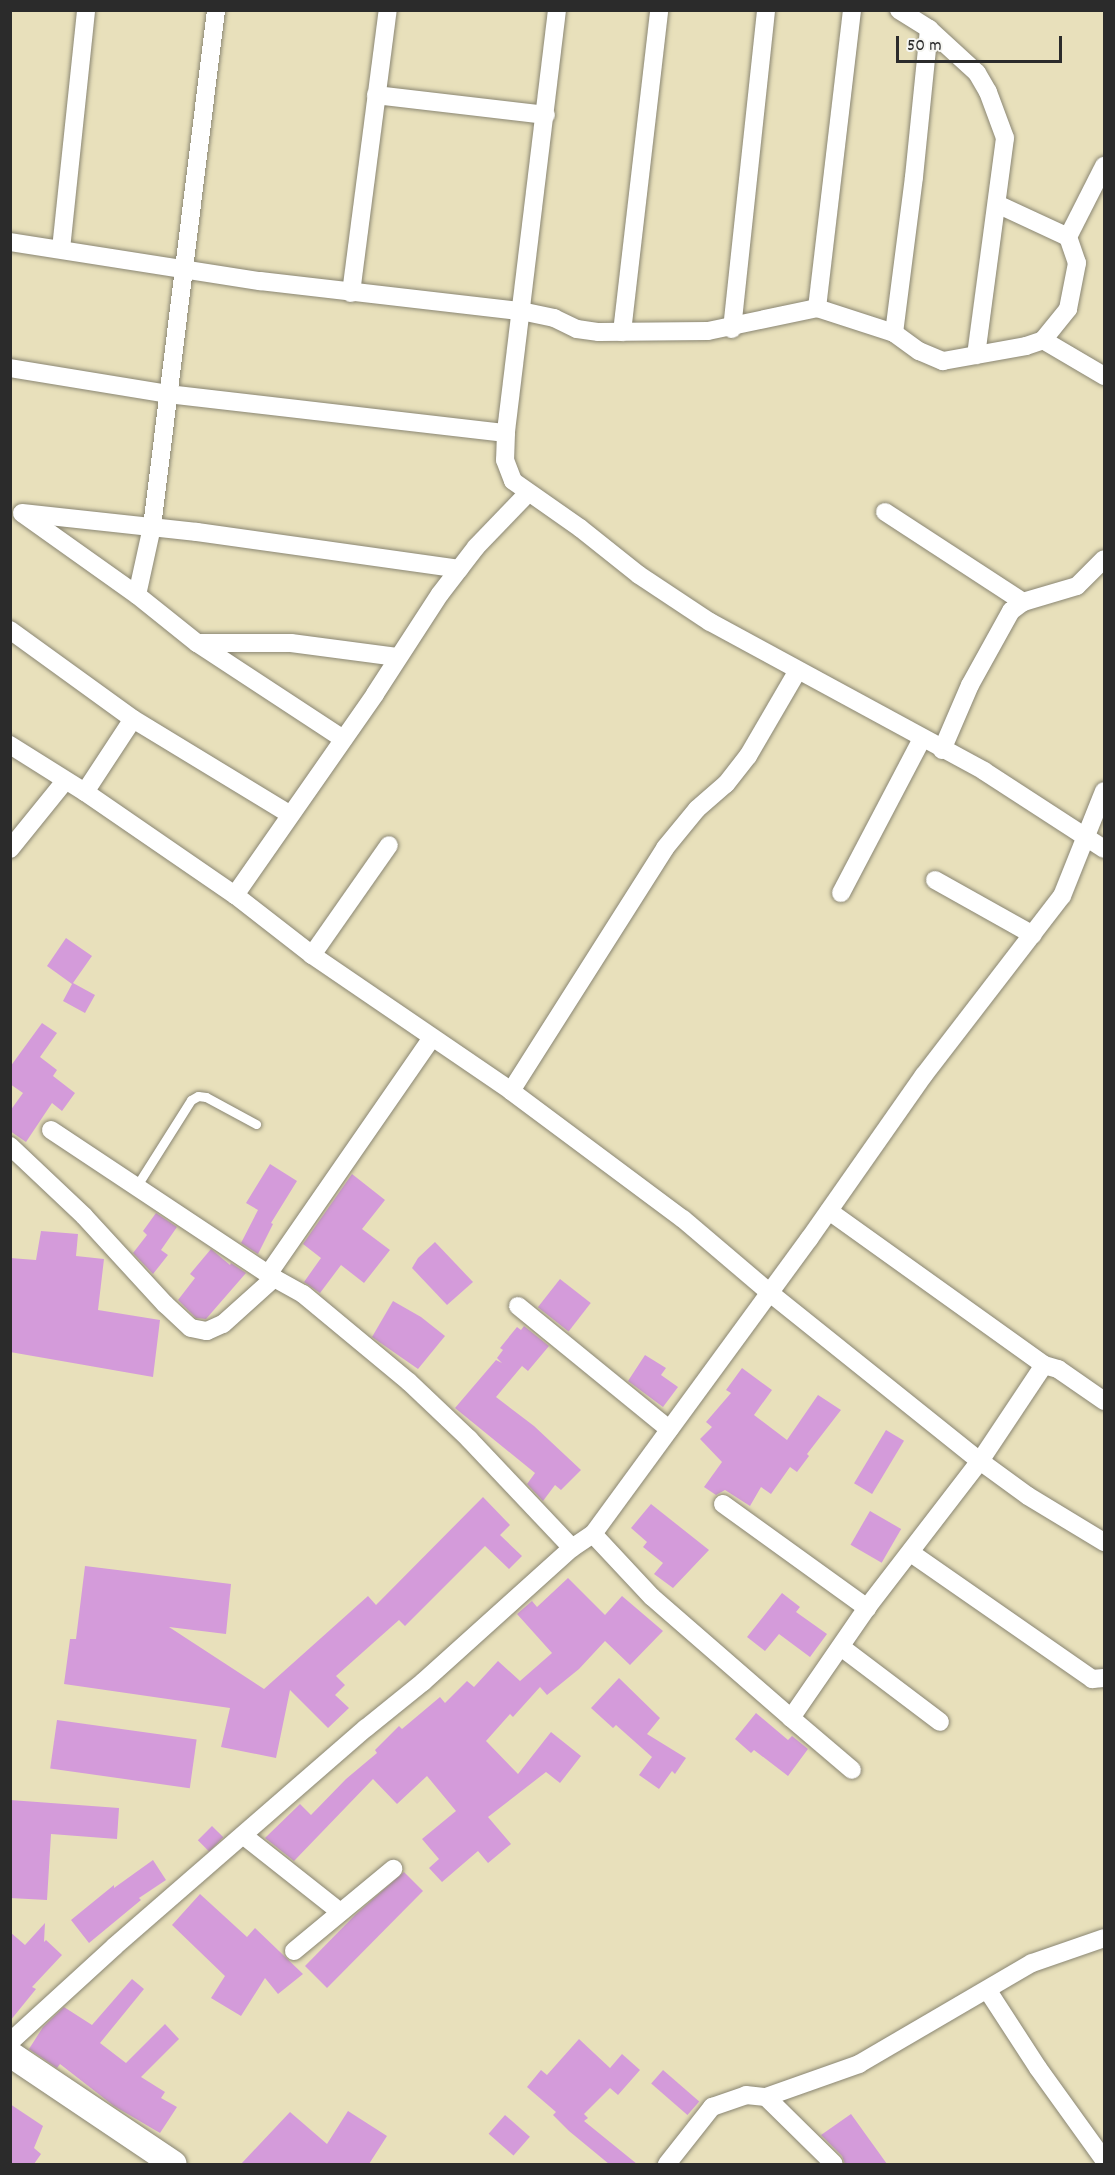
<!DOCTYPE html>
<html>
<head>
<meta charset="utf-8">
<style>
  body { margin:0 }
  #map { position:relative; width:1115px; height:2175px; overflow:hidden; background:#e8e0bb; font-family:Dekko,sans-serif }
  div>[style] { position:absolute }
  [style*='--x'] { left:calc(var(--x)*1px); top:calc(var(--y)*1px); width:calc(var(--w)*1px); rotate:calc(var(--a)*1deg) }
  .building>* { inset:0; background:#d49bda; transform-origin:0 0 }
  .roads { filter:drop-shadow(0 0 2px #8a8673) drop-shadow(0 0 2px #8a8673) }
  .lane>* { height:9px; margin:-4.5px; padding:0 4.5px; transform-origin:4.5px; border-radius:4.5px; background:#fff }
  .street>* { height:18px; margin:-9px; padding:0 9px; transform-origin:9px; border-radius:9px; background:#fff }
  .secondary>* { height:26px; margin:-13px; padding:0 13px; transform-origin:13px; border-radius:13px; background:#fff }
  span { translate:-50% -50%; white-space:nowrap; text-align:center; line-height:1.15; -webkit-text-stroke:4.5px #f6f6f2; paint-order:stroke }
  .frame { position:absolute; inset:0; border:12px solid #2b2b2b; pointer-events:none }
  .scale { position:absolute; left:896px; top:36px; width:166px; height:27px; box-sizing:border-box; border:3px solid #2b2b2b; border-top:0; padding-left:8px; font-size:18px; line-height:21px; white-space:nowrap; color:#2b2b2b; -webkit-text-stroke:4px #f6f6f2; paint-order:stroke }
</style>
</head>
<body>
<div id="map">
  <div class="building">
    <div style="clip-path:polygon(66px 938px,92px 956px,73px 983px,95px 995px,85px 1013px,63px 1001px,72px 984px,47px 966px)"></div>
    <div style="clip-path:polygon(42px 1023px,57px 1033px,40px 1057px,57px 1070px,53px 1076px,75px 1093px,62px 1111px,52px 1103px,26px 1142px,10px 1131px,10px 1111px,23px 1093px,10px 1084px,10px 1067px)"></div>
    <div style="clip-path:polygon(270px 1164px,297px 1181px,271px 1223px,273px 1224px,258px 1254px,241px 1243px,258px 1210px,246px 1203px)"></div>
    <div style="clip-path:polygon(352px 1174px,385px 1200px,362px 1229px,390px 1250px,364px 1283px,341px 1265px,320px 1293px,304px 1282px,321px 1258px,303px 1244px)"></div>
    <div style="clip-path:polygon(156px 1213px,177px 1227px,161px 1250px,168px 1255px,153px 1274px,133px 1253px,147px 1235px,143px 1231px)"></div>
    <div style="clip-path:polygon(41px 1231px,78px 1234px,76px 1256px,104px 1259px,98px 1310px,160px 1320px,153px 1377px,10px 1352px,10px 1258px,36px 1260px)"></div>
    <div style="clip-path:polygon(435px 1242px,473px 1282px,447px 1305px,412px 1268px,418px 1258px)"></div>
    <div style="clip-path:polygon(211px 1249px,230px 1265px,231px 1263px,246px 1273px,206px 1319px,196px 1318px,178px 1300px,195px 1278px,190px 1274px)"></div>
    <div style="left:560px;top:1279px;width:39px;height:36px;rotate:38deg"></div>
    <div style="clip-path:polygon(393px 1301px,421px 1317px,445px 1336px,418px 1369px,372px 1337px)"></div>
    <div style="clip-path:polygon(524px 1326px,549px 1346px,528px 1371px,522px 1366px,496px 1397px,534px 1426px,581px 1470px,561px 1490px,555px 1485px,543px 1501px,527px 1484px,535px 1473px,455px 1408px,496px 1360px,502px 1363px,497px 1358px,503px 1350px,500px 1348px,517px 1327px,521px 1330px)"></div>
    <div style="clip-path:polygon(645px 1355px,666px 1368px,661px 1375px,678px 1387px,663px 1407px,628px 1381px)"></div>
    <div style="clip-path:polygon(742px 1368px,772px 1390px,754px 1415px,787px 1440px,818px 1395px,841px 1410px,807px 1454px,809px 1456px,797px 1472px,790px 1467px,771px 1494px,761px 1487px,750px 1506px,725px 1490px,716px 1495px,704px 1487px,722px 1462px,700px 1439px,712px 1427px,706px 1422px,731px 1393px,726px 1390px)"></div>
    <div style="left:886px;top:1430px;width:21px;height:62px;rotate:31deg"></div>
    <div style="clip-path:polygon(483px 1497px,510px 1525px,500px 1535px,522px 1556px,509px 1569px,485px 1546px,405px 1626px,399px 1620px,336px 1676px,345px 1685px,335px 1695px,349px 1708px,328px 1728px,290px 1690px,276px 1758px,221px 1747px,230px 1708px,64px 1684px,70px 1639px,76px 1639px,85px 1566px,231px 1584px,226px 1634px,169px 1627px,264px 1689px,368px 1596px,376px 1605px)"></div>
    <div style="clip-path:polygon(651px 1504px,709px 1550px,673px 1588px,654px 1574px,663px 1563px,643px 1547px,647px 1542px,631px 1528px)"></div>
    <div style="left:870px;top:1511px;width:36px;height:39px;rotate:30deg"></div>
    <div style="clip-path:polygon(568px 1578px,605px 1615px,622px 1596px,663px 1631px,630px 1665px,605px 1641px,579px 1669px,547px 1695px,540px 1687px,513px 1717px,510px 1714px,486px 1741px,518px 1774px,551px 1732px,581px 1756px,560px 1783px,546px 1772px,488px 1817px,511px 1844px,488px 1863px,478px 1851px,442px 1882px,429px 1868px,439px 1859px,422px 1839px,456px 1811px,427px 1776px,397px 1804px,373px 1779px,294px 1861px,265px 1838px,300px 1804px,311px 1815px,346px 1779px,377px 1753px,375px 1750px,399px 1726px,402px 1729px,440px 1697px,445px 1703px,467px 1681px,474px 1687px,498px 1661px,520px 1681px,552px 1653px,517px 1614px,532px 1601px,537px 1607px)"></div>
    <div style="clip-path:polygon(782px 1593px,800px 1607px,796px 1612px,827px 1634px,810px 1657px,779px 1634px,765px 1651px,747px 1637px)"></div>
    <div style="clip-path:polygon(619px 1678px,660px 1718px,647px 1734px,686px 1758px,675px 1774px,672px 1771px,659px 1789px,639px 1775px,652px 1757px,616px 1725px,613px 1728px,591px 1708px)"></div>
    <div style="clip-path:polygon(756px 1713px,788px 1740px,792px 1736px,808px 1749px,788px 1776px,754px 1750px,751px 1753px,735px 1739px)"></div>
    <div style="left:57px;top:1720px;width:141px;height:49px;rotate:8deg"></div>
    <div style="clip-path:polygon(10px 1800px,119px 1808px,117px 1839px,51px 1834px,47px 1900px,10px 1898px)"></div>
    <div style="left:212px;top:1826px;width:16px;height:20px;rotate:45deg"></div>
    <div style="clip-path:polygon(153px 1860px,166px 1880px,139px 1898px,141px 1900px,89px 1943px,71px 1920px,114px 1885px,114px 1888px)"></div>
    <div style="clip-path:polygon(404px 1872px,423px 1891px,327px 1988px,305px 1966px,355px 1915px)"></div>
    <div style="clip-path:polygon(200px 1894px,247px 1937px,255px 1928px,303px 1974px,278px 1994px,265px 1978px,241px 2016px,211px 1998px,225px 1976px,172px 1925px)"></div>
    <div style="clip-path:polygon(45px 1923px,44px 1942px,46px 1940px,62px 1955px,32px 1987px,36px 1989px,10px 2021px,10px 1932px,25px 1945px)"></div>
    <div style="clip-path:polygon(132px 1979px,144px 1989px,100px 2043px,126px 2063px,165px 2024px,179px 2039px,141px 2077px,165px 2092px,161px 2098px,177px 2107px,160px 2133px,114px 2106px,60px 2064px,57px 2068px,29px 2049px,43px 2027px,64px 2007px,92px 2025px)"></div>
    <div style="clip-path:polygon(579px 2039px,610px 2068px,622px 2054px,640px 2070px,618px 2095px,610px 2088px,584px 2114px,588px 2118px,584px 2121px,637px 2164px,609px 2164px,569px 2131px,553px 2115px,556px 2112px,527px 2087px,541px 2070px,547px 2075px)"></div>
    <div style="left:663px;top:2070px;width:48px;height:18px;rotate:41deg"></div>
    <div style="clip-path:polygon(10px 2104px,43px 2126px,34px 2148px,41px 2154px,34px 2164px,10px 2164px)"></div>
    <div style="clip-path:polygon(348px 2111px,387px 2136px,369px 2164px,241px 2164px,290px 2112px,327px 2144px)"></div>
    <div style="clip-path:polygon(851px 2114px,887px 2164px,845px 2164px,842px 2156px,821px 2135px)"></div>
    <div style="left:505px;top:2115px;width:33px;height:25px;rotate:41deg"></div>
  </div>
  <div class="roads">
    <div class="lane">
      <div style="--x:136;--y:1187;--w:103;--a:-57.7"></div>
      <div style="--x:191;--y:1100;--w:8;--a:-30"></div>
      <div style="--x:198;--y:1096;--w:8;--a:7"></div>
      <div style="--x:206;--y:1097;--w:57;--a:28.4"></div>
    </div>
    <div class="street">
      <div style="--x:557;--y:10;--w:426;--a:96.9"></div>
      <div style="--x:506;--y:433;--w:27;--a:92"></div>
      <div style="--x:505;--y:460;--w:22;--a:69"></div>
      <div style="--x:513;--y:481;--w:82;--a:35"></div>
      <div style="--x:580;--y:528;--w:75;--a:38.5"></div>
      <div style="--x:639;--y:575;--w:85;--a:33.5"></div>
      <div style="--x:710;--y:622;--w:312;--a:28.5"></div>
      <div style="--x:984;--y:771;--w:143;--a:33"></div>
      <div style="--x:899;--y:10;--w:36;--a:32"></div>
      <div style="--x:929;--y:29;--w:65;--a:42.5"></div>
      <div style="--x:977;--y:73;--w:22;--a:60"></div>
      <div style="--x:988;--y:92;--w:49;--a:69.7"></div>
      <div style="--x:1005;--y:138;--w:219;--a:97.6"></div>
      <div style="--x:376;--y:95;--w:171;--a:6.7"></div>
      <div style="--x:1068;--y:237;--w:80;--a:-63.1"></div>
      <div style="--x:10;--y:242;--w:253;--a:8.9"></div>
      <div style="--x:260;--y:281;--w:263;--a:6.6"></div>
      <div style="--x:521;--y:311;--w:34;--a:12"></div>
      <div style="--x:554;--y:318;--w:25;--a:26"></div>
      <div style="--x:577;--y:329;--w:22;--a:8"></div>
      <div style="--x:599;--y:332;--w:109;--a:-0.5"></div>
      <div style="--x:708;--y:331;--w:111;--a:-11.9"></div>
      <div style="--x:817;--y:308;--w:81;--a:18"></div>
      <div style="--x:894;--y:333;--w:31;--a:36"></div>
      <div style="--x:919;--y:351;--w:26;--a:23"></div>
      <div style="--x:943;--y:361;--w:84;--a:-10.2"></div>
      <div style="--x:1026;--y:346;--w:18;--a:-19"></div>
      <div style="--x:1043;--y:340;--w:40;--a:-51"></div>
      <div style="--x:1068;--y:309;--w:47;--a:-78.9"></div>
      <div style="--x:1077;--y:263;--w:28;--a:-109"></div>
      <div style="--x:1068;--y:237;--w:78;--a:-155.1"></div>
      <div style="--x:61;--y:249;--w:240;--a:-84"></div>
      <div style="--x:351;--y:293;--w:285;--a:-82.6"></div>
      <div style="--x:817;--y:308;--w:300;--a:-83.3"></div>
      <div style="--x:732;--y:329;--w:321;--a:-83.9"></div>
      <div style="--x:622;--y:332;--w:324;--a:-83.4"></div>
      <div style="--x:894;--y:333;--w:157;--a:-82.7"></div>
      <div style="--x:914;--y:177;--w:149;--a:-84.2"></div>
      <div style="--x:1043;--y:340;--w:71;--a:30.5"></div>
      <div style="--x:10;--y:368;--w:160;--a:9.3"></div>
      <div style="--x:168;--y:394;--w:340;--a:6.6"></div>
      <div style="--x:885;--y:512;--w:165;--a:33.1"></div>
      <div style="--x:22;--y:513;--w:176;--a:6.2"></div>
      <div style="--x:197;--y:532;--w:265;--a:8"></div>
      <div style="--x:23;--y:514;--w:140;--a:35.4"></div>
      <div style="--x:137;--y:595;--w:77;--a:38.7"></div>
      <div style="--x:197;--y:643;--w:175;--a:33.3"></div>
      <div style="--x:137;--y:595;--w:70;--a:-77.6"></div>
      <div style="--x:152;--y:527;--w:521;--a:-82.94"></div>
      <div style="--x:10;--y:630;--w:152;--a:35.9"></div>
      <div style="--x:133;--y:719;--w:183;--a:31.3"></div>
      <div style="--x:197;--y:643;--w:94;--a:0"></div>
      <div style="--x:291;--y:643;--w:107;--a:7.5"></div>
      <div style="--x:10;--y:745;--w:89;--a:32.1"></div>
      <div style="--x:85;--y:792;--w:182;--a:34.5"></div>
      <div style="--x:235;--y:895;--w:98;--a:37.9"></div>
      <div style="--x:312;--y:955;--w:241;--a:34.3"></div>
      <div style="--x:511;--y:1091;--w:214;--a:36.7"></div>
      <div style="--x:683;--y:1219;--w:114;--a:40.4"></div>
      <div style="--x:770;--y:1293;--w:269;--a:38.7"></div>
      <div style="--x:980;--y:1461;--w:59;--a:36.1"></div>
      <div style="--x:1028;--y:1496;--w:89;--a:31.2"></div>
      <div style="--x:942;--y:750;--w:71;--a:-66.7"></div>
      <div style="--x:970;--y:685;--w:85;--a:-61"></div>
      <div style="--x:1011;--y:611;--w:15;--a:-37"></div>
      <div style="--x:1023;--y:602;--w:56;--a:-16.5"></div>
      <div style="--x:1077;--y:586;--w:38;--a:-45"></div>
      <div style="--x:85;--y:792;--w:87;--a:-56.7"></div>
      <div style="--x:10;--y:849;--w:87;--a:-51"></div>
      <div style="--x:935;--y:880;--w:112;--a:29.3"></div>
      <div style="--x:841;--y:893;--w:174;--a:-62.3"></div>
      <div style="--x:235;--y:895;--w:245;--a:-55.1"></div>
      <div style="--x:375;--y:694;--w:119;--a:-57"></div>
      <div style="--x:440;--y:594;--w:59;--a:-52.5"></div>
      <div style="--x:476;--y:547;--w:75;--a:-46.1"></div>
      <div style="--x:312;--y:955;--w:134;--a:-55"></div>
      <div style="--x:511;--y:1091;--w:288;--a:-57.6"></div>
      <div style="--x:665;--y:848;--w:50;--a:-50.6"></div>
      <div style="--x:697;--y:809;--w:38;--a:-41"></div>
      <div style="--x:726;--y:784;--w:36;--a:-52"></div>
      <div style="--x:748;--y:756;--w:99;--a:-59.8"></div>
      <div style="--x:51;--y:1130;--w:268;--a:33.6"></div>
      <div style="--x:10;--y:1146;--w:102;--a:43.4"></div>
      <div style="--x:84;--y:1216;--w:120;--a:47.4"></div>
      <div style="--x:165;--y:1304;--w:35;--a:43"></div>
      <div style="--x:191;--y:1328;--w:16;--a:11"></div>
      <div style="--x:207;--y:1331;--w:17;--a:-24"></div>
      <div style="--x:223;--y:1324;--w:69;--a:-42"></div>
      <div style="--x:274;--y:1278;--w:33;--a:29"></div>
      <div style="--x:303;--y:1294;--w:138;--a:39.7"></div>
      <div style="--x:409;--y:1382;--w:83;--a:43.5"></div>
      <div style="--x:469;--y:1439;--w:150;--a:46.6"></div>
      <div style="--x:829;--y:1211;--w:264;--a:35.6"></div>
      <div style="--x:1044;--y:1365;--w:15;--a:16"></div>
      <div style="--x:1058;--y:1369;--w:56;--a:34.8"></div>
      <div style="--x:269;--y:1273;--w:286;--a:-55.3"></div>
      <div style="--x:518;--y:1306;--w:195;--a:39.2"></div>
      <div style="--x:723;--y:1504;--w:178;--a:35.8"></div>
      <div style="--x:593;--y:1534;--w:86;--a:46.9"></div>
      <div style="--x:652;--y:1597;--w:184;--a:41"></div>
      <div style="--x:791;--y:1718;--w:137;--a:-55.4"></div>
      <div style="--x:869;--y:1605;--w:182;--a:-52.4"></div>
      <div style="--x:980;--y:1461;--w:115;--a:-56.3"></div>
      <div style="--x:911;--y:1553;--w:221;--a:34.8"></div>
      <div style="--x:1092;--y:1679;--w:12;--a:-5"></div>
      <div style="--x:841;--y:1647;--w:124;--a:37.1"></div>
      <div style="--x:791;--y:1718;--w:80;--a:40.4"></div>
      <div style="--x:244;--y:1836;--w:121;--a:38.3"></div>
      <div style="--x:294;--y:1951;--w:129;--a:-39.6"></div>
      <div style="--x:988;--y:1991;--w:92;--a:57"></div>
      <div style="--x:1038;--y:2068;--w:113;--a:54.3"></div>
      <div style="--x:10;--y:2042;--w:142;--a:-42.4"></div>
      <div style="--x:115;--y:1946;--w:332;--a:-41"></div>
      <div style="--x:366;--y:1728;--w:73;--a:-38.9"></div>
      <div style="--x:423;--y:1682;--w:200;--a:-42"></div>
      <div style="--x:572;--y:1548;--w:25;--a:-34"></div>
      <div style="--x:593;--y:1534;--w:366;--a:-53.8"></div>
      <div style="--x:809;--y:1239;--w:200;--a:-55"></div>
      <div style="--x:924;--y:1075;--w:226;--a:-52.4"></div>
      <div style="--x:1062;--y:896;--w:113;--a:-68.2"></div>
      <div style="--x:766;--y:2097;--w:95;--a:44.6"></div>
      <div style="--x:667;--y:2164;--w:73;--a:-51.7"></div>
      <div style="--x:712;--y:2107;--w:36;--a:-19"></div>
      <div style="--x:746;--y:2095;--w:20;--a:6"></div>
      <div style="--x:766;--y:2097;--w:99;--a:-19.5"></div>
      <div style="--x:859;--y:2064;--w:200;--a:-30.3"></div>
      <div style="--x:1032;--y:1963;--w:76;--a:-19.1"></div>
    </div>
    <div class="secondary">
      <div style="--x:10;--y:2054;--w:197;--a:33.9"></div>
    </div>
  </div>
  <div class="frame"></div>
  <div class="scale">50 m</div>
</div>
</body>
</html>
